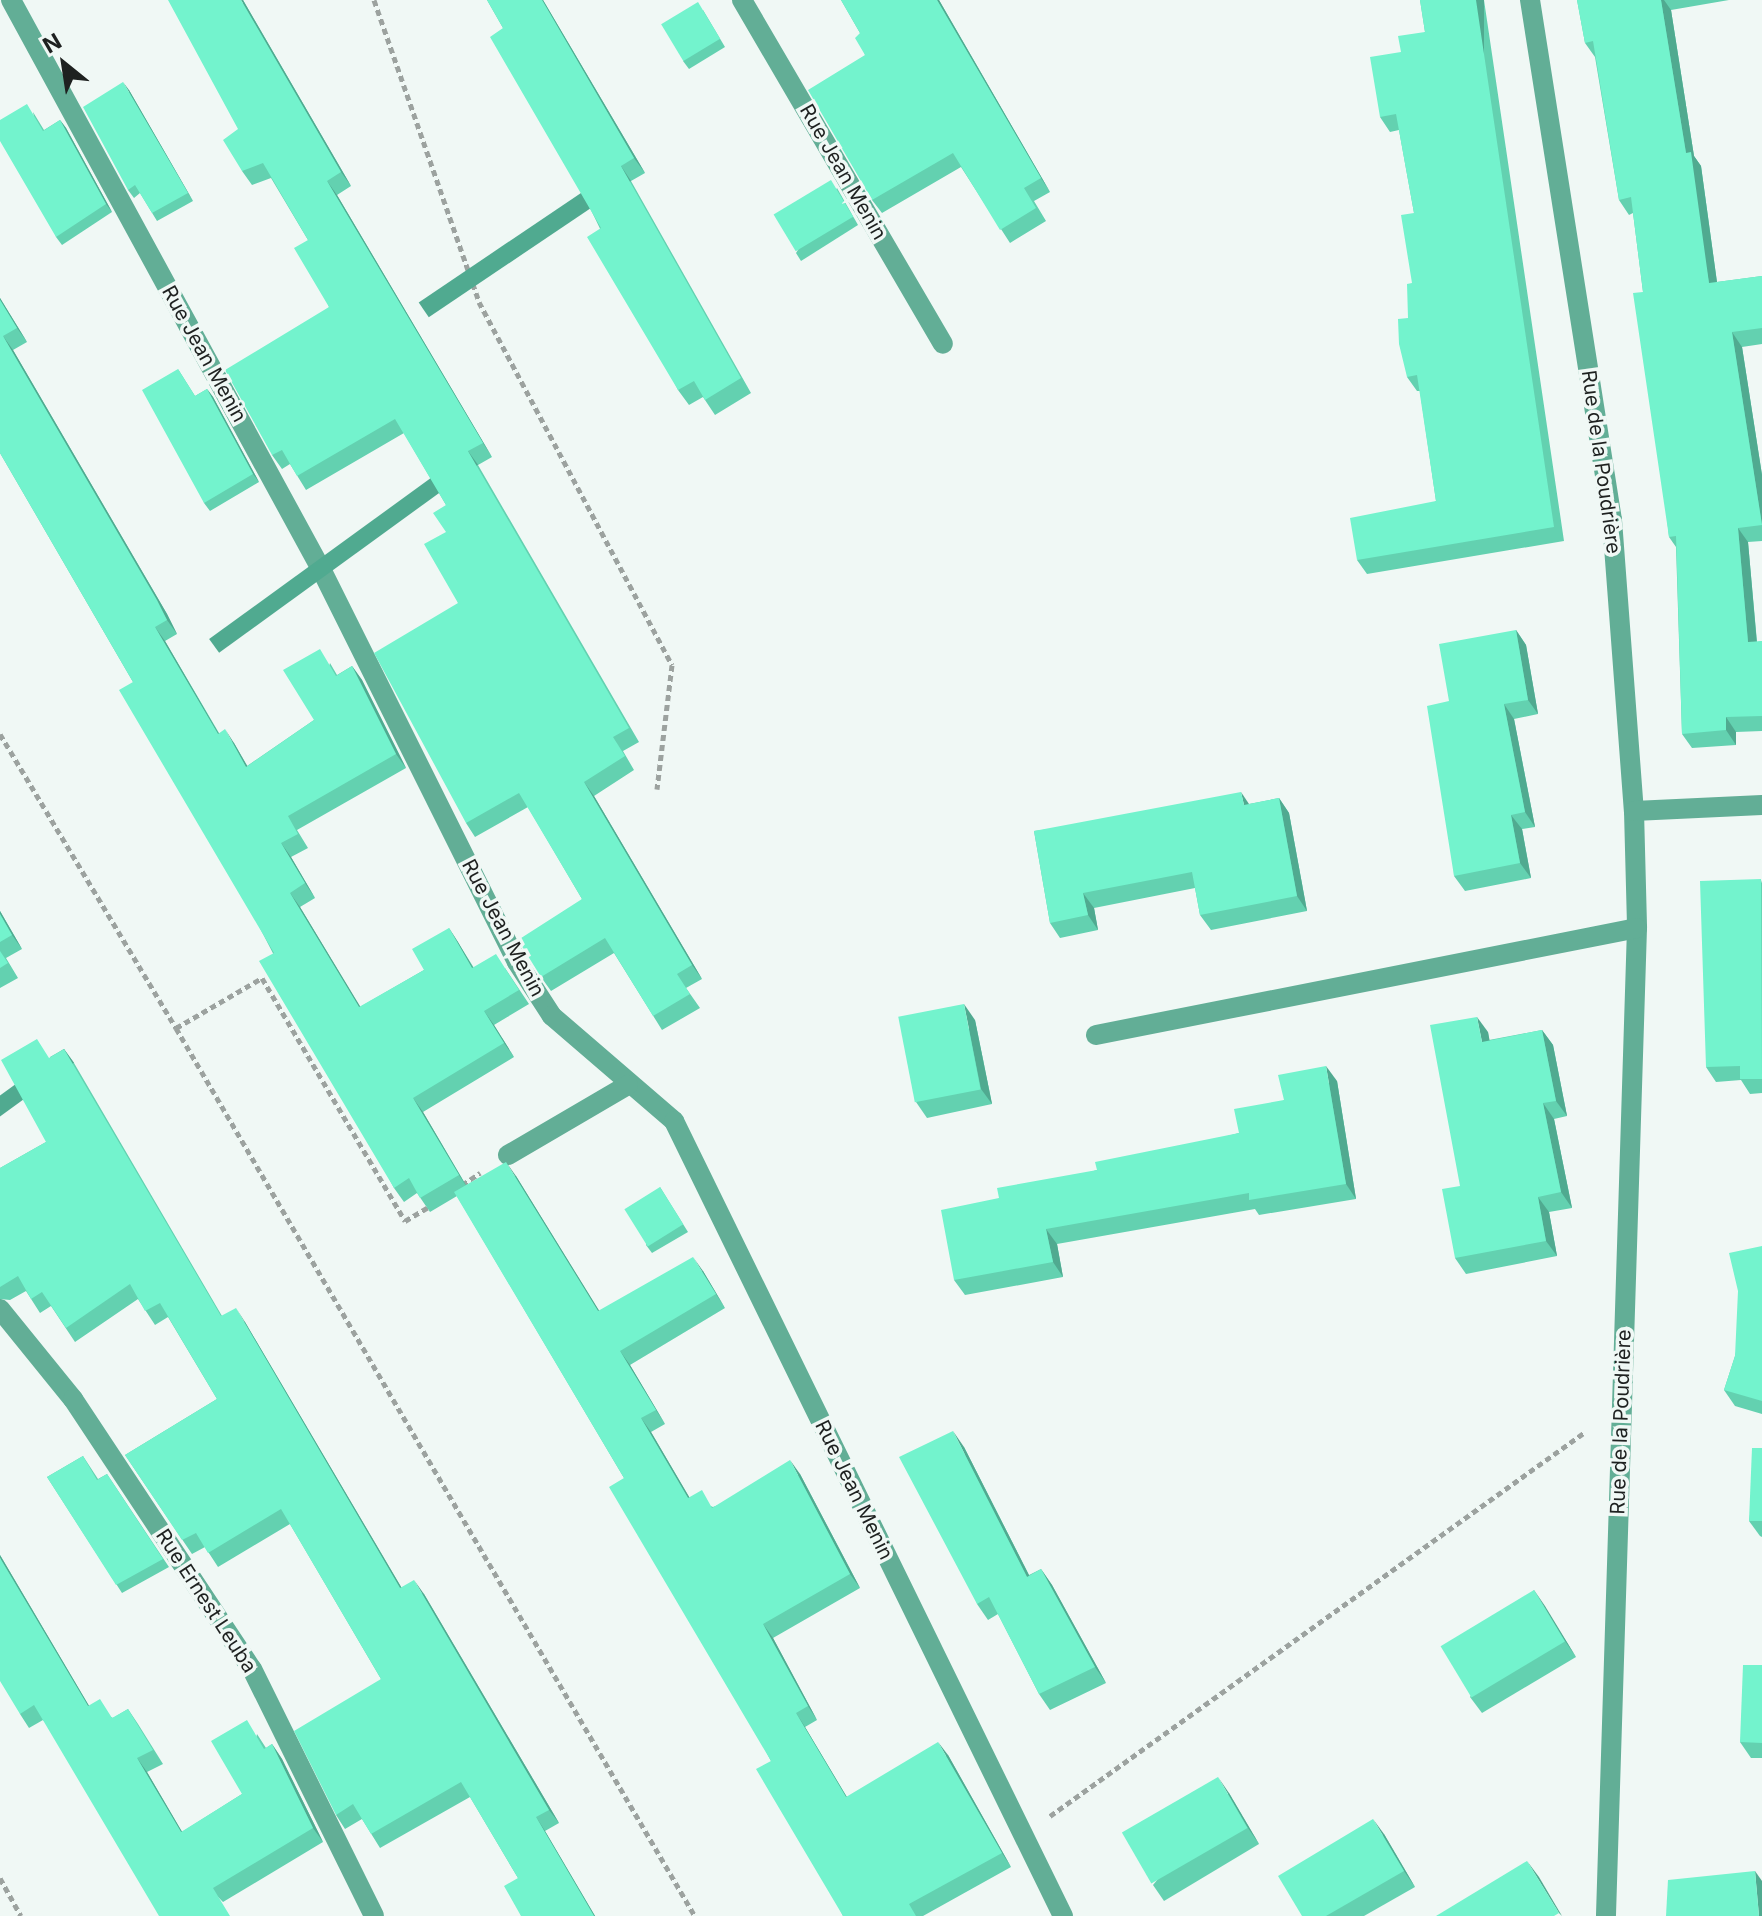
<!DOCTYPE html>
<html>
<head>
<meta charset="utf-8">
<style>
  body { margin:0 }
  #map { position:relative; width:1762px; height:1916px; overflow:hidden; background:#f0f8f5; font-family:Inter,sans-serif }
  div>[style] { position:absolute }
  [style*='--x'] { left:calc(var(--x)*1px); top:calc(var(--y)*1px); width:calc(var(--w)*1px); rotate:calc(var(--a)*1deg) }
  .path>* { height:5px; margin-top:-2.5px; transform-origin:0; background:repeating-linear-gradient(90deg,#9ca29f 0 6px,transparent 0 10px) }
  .street>* { height:20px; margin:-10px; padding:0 10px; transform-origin:10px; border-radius:10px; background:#62ae96 }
  .wall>* { inset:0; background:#63d1b0 }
  .shaded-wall>* { inset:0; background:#50aa90; transform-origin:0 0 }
  .building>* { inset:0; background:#73f3cd; transform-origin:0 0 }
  span { translate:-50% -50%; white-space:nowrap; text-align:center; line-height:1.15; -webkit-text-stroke:7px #f0f8f5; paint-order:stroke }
  .street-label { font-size:20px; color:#1e2120 }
  .north { position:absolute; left:24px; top:24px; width:80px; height:80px; -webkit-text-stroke:6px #f0f8f5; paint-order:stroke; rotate:330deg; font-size:22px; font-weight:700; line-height:32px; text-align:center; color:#1e2120 }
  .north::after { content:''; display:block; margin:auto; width:28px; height:36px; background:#1e2120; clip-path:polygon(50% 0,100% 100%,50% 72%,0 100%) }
</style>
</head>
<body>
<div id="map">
  <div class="path">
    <div style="--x:374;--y:0;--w:320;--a:70.8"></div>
    <div style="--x:479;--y:302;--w:411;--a:62"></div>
    <div style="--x:672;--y:665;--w:125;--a:96.9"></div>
    <div style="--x:0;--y:734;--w:343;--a:59.1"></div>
    <div style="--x:176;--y:1028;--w:99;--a:-30.2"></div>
    <div style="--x:262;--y:978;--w:282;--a:59.5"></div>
    <div style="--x:405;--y:1221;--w:29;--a:-31"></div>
    <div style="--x:176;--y:1028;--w:1029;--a:59.7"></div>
    <div style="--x:462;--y:1185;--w:22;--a:-34"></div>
    <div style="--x:1050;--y:1816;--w:659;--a:-35.67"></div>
    <div style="--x:0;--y:1878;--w:43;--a:61.1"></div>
  </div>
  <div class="street">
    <div style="--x:11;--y:0;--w:648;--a:61.42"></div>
    <div style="--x:321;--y:569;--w:439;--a:63.5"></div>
    <div style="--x:517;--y:962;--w:64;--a:57.1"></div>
    <div style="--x:552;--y:1016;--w:161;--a:40.7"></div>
    <div style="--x:674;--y:1121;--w:885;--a:63.93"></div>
    <div style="--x:742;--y:0;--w:398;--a:59.7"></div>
    <div style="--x:1530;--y:0;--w:526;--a:81.04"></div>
    <div style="--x:1612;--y:520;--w:292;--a:85.7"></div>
    <div style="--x:1634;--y:811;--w:117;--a:88.5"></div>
    <div style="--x:1637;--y:928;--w:988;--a:91.8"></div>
    <div style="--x:1634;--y:811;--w:128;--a:-2.7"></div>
    <div style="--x:1096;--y:1035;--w:551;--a:-11.19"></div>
    <div style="--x:508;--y:1155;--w:139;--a:-30.3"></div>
    <div style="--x:0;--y:1309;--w:116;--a:51"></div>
    <div style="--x:73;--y:1399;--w:324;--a:56.5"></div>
    <div style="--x:252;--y:1669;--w:275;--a:63.7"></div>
  </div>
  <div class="wall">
    <div style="clip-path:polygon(243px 0,351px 186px,337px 195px,492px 457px,478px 465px,639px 742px,623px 751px,634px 770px,594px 796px,702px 979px,686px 988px,700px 1008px,662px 1030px,614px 953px,551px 991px,541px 977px,582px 899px,528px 807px,475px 837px,466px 823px,458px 603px,446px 532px,446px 505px,404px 433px,306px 490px,290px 464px,282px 469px,272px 455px,329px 307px,308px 240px,271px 178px,252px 185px,242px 171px,238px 129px)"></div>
    <div style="clip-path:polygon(487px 0,543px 0,645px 173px,631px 181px,751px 393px,715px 415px,703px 397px,689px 405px,678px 390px,503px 28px)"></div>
    <div style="clip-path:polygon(841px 0,939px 0,1050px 192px,1034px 201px,1046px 221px,1010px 243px,961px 167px,882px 213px,872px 200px,865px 55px,860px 33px)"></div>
    <div style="clip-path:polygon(1420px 0,1484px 0,1564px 541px,1367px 574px,1357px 560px,1436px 501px,1420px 391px,1417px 391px,1407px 377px,1408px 318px,1412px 283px,1414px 213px,1399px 130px,1390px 132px,1380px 117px,1401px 52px,1425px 32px)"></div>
    <div style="clip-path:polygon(1577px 0,1729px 0,1671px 10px,1694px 156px,1701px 166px,1717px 282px,1762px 276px,1762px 344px,1742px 347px,1762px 475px,1762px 541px,1748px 542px,1757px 642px,1762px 641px,1762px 731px,1736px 732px,1736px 745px,1692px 748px,1682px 734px,1676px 547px,1669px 537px,1643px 292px,1633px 213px,1629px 215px,1619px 200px,1595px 57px,1585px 43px)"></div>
    <div style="clip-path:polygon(703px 10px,725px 47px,689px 69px,683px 61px)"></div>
    <div style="clip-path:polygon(129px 90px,193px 201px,157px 221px,140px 193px,134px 198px,128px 190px)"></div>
    <div style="clip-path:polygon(33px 112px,44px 130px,60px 120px,66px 128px,112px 212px,62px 245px,56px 237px)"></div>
    <div style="clip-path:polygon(837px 188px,858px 225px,801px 261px,796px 253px)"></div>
    <div style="clip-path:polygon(0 298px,27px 342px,13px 350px,167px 614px,177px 634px,165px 641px,219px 733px,234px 743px,247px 766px,314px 720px,330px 663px,337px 675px,352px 666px,362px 680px,406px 768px,297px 830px,308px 848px,291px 857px,315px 898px,300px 907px,360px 1007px,424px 970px,449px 928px,474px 968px,505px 968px,529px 1004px,494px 1025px,514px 1057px,423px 1112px,466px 1185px,516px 1176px,599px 1311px,703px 1271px,725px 1308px,630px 1365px,665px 1424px,651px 1432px,689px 1497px,713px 1507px,800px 1474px,860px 1588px,773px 1638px,817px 1720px,805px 1727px,847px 1797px,948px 1755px,1011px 1867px,923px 1916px,843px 1916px,771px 1761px,624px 1478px,457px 1196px,430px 1212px,417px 1193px,404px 1202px,394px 1188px,133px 682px,0 453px)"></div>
    <div style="clip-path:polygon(178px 369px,195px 396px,207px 389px,213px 397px,259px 482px,210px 511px,204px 503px)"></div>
    <div style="clip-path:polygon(1516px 630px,1526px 645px,1538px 714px,1514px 719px,1535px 827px,1522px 829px,1531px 878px,1465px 891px,1454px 876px,1449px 701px)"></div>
    <div style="clip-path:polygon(1279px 798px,1289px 813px,1307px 911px,1211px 930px,1200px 915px,1195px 888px,1094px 908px,1098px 930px,1060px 938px,1050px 923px,1034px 831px,1249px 804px)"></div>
    <div style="clip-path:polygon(1762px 880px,1762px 1093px,1750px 1094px,1741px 1080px,1716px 1082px,1706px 1067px)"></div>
    <div style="clip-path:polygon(0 911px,22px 949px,6px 958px,18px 978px,0 988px)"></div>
    <div style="clip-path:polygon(975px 1020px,992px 1104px,927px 1118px,916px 1102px)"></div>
    <div style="clip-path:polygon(1542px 1030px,1553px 1045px,1567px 1116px,1554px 1119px,1572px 1208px,1549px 1212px,1557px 1256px,1466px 1274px,1455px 1258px,1460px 1186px,1488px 1032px,1489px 1040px)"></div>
    <div style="clip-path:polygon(64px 1049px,74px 1063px,222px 1316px,245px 1322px,401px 1587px,424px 1594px,559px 1823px,545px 1831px,595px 1916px,521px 1916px,518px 1878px,470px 1797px,380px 1848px,362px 1819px,345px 1829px,336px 1815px,381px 1679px,290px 1524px,218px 1567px,205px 1547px,192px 1554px,125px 1455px,217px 1399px,168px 1317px,155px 1325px,138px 1299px,75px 1342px,51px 1306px,40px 1313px,26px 1291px,10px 1300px,0 1299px,0 1168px,46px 1142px,50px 1057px)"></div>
    <div style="clip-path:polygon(1337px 1081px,1356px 1199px,1259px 1215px,1255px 1209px,1057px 1244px,1063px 1277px,965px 1295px,954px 1280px,999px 1198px,1097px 1170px,1239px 1133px,1284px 1100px)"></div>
    <div style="clip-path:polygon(660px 1187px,688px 1232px,652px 1253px,646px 1245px)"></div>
    <div style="clip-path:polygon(1762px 1246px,1762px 1414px,1735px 1406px,1724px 1390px,1735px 1356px)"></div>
    <div style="clip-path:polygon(964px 1447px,1029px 1575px,1041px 1569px,1052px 1585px,1106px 1683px,1050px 1710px,1039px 1694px,998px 1614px,988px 1620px,977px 1604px)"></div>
    <div style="clip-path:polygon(1762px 1448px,1762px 1537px,1760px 1536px,1749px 1521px)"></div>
    <div style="clip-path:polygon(83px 1456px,98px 1479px,107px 1474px,169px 1567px,122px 1593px,47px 1477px)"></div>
    <div style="clip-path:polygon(0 1555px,89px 1706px,113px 1718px,128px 1709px,138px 1724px,163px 1764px,147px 1772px,182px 1832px,242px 1794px,257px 1734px,266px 1748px,272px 1744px,282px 1759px,323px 1842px,223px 1902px,43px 1720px,29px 1728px,20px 1714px)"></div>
    <div style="clip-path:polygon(1534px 1590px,1576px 1657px,1482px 1713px,1470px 1697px)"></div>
    <div style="clip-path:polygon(1762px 1665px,1762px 1758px,1751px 1758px,1740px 1742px)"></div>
    <div style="clip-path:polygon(1229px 1793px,1259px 1844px,1164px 1901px,1153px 1885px)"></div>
    <div style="clip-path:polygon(1384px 1834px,1415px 1887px,1364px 1916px,1302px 1916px)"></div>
  </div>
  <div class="shaded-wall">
    <div style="clip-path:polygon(241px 0,243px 0,351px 186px,341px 172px)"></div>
    <div style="clip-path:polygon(542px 0,543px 0,645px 173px,634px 158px)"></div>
    <div style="clip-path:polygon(937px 0,939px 0,1050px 192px,1041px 178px)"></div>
    <div style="left:1476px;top:0;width:8px;height:533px"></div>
    <div style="clip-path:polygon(1661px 0,1664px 0,1671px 10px,1694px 156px,1701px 166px,1719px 297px,1709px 283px,1686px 153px)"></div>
    <div style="clip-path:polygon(123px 82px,129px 90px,193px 201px,188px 193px)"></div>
    <div style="clip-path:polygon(60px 120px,66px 128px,112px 212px,106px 204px)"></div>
    <div style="left:621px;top:166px;width:18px;height:244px;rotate:56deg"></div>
    <div style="clip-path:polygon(327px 181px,337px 195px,492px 457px,483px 443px)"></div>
    <div style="clip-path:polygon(0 298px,27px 342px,17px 328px,0 300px)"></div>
    <div style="clip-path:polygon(1732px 332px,1742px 347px,1762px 475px,1762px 525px)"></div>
    <div style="clip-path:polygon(3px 336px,13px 350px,167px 614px,177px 634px,167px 620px)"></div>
    <div style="clip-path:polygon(207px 389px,213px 397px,259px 482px,253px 474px)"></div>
    <div style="left:468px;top:451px;width:17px;height:320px;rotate:54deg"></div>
    <div style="clip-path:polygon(1738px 528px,1748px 542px,1758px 656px,1748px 642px)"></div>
    <div style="clip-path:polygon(155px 627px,165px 641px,227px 748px,218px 734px)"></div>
    <div style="clip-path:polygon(1516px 630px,1526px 645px,1538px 714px,1528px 700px)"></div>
    <div style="clip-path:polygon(352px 666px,362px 680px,406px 768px,396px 754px)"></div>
    <div style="clip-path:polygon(1504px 704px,1514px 719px,1535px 827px,1525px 812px)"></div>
    <div style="clip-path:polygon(1726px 717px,1736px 732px,1736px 745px,1726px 730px)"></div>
    <div style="clip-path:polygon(225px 729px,234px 743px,256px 781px,246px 767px)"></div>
    <div style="clip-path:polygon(584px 782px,594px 796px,702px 979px,692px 965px)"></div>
    <div style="clip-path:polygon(1241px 792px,1251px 807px,1244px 805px)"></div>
    <div style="clip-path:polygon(1279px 798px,1289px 813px,1307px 911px,1297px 896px)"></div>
    <div style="clip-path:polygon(1511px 815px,1522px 829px,1531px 878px,1520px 863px)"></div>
    <div style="clip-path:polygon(281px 843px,291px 857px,315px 898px,305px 883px)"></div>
    <div style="clip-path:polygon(290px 893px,300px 907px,369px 1021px,359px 1007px)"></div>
    <div style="clip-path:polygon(1083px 893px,1094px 908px,1098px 930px,1088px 915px)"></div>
    <div style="clip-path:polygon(0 911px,22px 949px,12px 935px,0 914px)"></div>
    <div style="clip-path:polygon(449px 928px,458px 942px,482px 983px,472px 968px)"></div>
    <div style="clip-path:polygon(964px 1004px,975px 1020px,992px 1104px,981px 1089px)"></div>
    <div style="clip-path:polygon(484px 1011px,494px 1025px,514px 1057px,504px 1043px)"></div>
    <div style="clip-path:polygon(1477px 1017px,1488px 1032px,1493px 1058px,1482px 1042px)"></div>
    <div style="clip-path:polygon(1542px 1030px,1553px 1045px,1567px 1116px,1556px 1101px)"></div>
    <div style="left:64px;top:1049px;width:17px;height:310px;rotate:54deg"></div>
    <div style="clip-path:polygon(1326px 1066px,1337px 1081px,1356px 1199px,1346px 1184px)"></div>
    <div style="clip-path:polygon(413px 1098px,423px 1112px,468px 1189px,459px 1175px)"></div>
    <div style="clip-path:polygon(1543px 1103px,1554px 1119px,1572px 1208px,1561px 1192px)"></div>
    <div style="clip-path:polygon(506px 1162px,516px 1176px,608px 1325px,598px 1311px)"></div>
    <div style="clip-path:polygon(1538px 1197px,1549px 1212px,1557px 1256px,1546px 1241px)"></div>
    <div style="clip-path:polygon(1046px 1229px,1057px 1244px,1063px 1277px,1053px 1262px)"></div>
    <div style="clip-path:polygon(693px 1257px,703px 1271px,725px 1308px,716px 1294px)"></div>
    <div style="clip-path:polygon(236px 1308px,245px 1322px,410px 1602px,400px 1588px)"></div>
    <div style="clip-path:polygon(620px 1351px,630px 1365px,665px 1424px,656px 1410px)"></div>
    <div style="clip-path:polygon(641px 1418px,651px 1432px,698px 1512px,688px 1498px)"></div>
    <div style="clip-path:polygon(953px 1431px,964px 1447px,1038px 1593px,1027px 1577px)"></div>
    <div style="clip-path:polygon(790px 1460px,800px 1474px,860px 1588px,850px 1574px)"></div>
    <div style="clip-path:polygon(0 1555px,98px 1721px,88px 1706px,0 1558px)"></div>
    <div style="clip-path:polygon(1041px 1569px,1052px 1585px,1106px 1683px,1095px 1667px)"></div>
    <div style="clip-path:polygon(414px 1580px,424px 1594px,559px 1823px,549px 1810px)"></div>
    <div style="clip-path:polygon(1534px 1590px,1545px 1606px,1576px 1657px,1565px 1641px)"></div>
    <div style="clip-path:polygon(763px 1624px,773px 1638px,817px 1720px,808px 1706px)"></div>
    <div style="clip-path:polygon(796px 1713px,805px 1727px,855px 1811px,846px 1797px)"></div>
    <div style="clip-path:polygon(938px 1742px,948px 1755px,1011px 1867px,1002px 1853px)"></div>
    <div style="clip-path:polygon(272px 1744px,282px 1759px,323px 1842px,313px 1828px)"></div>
    <div style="clip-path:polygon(137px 1758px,147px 1772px,191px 1847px,181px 1832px)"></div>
    <div style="clip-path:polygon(1218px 1777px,1229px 1793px,1259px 1844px,1248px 1828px)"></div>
    <div style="clip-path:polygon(536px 1817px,545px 1831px,595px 1916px,594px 1916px)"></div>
    <div style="clip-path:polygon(1373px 1819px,1384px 1834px,1415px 1887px,1404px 1871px)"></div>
    <div style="clip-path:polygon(1527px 1861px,1539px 1877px,1562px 1916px,1559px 1913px)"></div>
    <div style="clip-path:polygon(1755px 1871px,1762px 1881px,1762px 1916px,1759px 1916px)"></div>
  </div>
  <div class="building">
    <div style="clip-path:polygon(168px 0,241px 0,341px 172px,327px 181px,483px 443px,468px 451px,629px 728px,613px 737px,625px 756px,584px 782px,692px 965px,677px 974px,690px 994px,653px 1016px,605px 938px,541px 977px,518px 940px,582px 899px,519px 793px,466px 823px,374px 653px,458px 603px,424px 544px,446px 532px,433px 513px,446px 505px,395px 419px,297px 476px,282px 450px,272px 455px,225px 370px,329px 307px,294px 248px,308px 240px,263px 163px,242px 171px,223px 140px,238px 129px)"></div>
    <div style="clip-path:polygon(487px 0,542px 0,634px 158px,621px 166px,741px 378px,705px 400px,694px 381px,678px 390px,587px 237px,601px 228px,490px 37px,503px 28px)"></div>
    <div style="clip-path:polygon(841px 0,937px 0,1041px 178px,1024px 188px,1036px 208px,1000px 230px,953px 153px,872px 200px,808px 90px,865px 55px,855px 38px,860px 33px)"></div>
    <div style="clip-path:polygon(1420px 0,1476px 0,1554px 527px,1357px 560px,1350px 518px,1436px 501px,1417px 375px,1407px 377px,1399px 344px,1398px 319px,1408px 318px,1407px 284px,1412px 283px,1401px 215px,1414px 213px,1396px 114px,1380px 117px,1370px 57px,1401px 52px,1398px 36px,1425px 32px)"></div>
    <div style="clip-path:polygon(1577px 0,1661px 0,1686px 153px,1691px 152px,1709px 283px,1762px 276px,1762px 328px,1732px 332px,1762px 525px,1738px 528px,1748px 642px,1762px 641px,1762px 716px,1726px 717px,1726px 730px,1682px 734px,1676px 536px,1669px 537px,1633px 293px,1643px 292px,1631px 197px,1619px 200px,1593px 41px,1585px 43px)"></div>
    <div style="left:698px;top:2px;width:43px;height:43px;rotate:59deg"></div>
    <div style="clip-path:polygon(123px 82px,188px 193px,152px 213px,135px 185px,128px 190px,83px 107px)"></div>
    <div style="clip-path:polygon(27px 104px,43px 131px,60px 120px,106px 204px,56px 237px,0 141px,0 120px)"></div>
    <div style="left:831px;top:180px;width:43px;height:67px;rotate:59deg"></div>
    <div style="clip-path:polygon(0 300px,17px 328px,3px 336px,157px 600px,167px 620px,155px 627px,218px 734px,225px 729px,246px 767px,314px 720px,283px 670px,320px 649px,336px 676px,352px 666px,396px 754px,288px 816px,298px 834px,281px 843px,305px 883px,290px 893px,359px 1007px,424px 970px,412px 949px,449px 928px,472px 968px,496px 954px,519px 990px,484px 1011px,504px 1043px,413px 1098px,459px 1175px,420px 1198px,409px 1178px,394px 1188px,259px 961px,274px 953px,119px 690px,133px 682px,0 453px)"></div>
    <div style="clip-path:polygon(178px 369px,195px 396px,207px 389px,253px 474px,204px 503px,142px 390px)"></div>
    <div style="clip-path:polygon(1516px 630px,1528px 700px,1504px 704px,1525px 812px,1511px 815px,1520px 863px,1454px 876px,1427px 706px,1449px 701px,1439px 644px)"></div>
    <div style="clip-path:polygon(1241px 792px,1244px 805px,1279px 798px,1297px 896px,1200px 915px,1192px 872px,1083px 893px,1088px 915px,1050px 923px,1034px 831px)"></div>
    <div style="clip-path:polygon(1761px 879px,1762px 1079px,1740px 1079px,1740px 1066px,1706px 1067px,1700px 881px)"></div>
    <div style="clip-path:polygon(0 914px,12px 935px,0 942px)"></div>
    <div style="clip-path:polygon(0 951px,8px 963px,0 968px)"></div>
    <div style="left:964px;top:1004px;width:87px;height:67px;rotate:79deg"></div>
    <div style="clip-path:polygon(1477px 1017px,1482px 1042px,1542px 1030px,1556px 1101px,1543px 1103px,1561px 1192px,1538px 1197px,1546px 1241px,1455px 1258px,1442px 1189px,1460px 1186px,1430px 1025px)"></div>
    <div style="clip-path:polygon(37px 1039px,49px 1058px,64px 1049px,221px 1316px,236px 1308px,400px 1588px,414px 1580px,549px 1810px,536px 1817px,594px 1916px,521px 1916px,504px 1886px,518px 1878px,461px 1782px,371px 1834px,353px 1804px,336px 1815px,294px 1731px,381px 1679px,281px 1509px,208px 1553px,196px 1533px,182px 1540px,125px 1455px,217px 1399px,160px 1303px,145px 1311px,130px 1284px,66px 1328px,42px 1292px,31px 1299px,18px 1276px,0 1287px,0 1168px,46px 1142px,1px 1060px)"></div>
    <div style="clip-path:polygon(1326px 1066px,1346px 1184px,1249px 1200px,1249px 1193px,1046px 1229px,1053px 1262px,954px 1280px,941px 1210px,999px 1198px,997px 1188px,1097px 1170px,1095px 1162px,1239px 1133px,1234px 1109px,1284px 1100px,1278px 1075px)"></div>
    <div style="clip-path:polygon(506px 1162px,598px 1311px,693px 1257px,716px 1294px,620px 1351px,656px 1410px,641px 1418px,688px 1498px,702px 1490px,712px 1508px,790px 1460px,850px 1574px,763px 1624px,808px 1706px,796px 1713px,846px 1797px,938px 1742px,1002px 1853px,909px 1904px,916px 1916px,843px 1916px,756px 1769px,771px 1761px,609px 1487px,624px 1478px,454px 1192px)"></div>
    <div style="left:660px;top:1187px;width:44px;height:42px;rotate:58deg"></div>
    <div style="clip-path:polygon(1762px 1246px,1762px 1401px,1724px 1390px,1735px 1356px,1738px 1291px,1729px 1253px)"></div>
    <div style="clip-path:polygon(953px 1431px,1027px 1577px,1041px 1569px,1095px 1667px,1039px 1694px,989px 1597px,977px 1604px,899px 1457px)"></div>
    <div style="clip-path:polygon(1752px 1448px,1762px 1448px,1762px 1521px,1749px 1521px)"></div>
    <div style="clip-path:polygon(83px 1456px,97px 1480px,107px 1474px,163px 1559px,116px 1585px,47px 1477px)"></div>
    <div style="clip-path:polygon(0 1558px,88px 1706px,100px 1699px,112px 1718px,128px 1709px,153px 1750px,137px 1758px,181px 1832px,242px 1794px,211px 1741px,247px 1720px,264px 1749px,272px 1744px,313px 1828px,213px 1888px,230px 1916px,159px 1916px,34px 1705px,20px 1714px,0 1681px)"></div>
    <div style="left:1534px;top:1590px;width:60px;height:109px;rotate:59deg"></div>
    <div style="clip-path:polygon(1743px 1665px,1762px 1665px,1762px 1743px,1740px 1742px)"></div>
    <div style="left:1218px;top:1777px;width:59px;height:111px;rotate:60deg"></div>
    <div style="clip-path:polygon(1373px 1819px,1404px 1871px,1326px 1916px,1302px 1916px,1278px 1876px)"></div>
    <div style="clip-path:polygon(1527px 1861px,1559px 1913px,1554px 1916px,1436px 1916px)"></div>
    <div style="clip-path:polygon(1755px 1871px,1759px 1916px,1666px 1916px,1668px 1880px)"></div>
  </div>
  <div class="street-label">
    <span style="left:843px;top:172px;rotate:60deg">Rue Jean Menin</span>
    <span style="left:204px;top:354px;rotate:61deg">Rue Jean Menin</span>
    <span style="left:1601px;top:462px;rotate:82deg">Rue de la Poudrière</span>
    <span style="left:503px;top:928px;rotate:62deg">Rue Jean Menin</span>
    <span style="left:1621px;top:1422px;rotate:-88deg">Rue de la Poudrière</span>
    <span style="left:854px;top:1490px;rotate:64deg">Rue Jean Menin</span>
    <span style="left:206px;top:1601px;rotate:57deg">Rue Ernest Leuba</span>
  </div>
  <div class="north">N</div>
</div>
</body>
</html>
